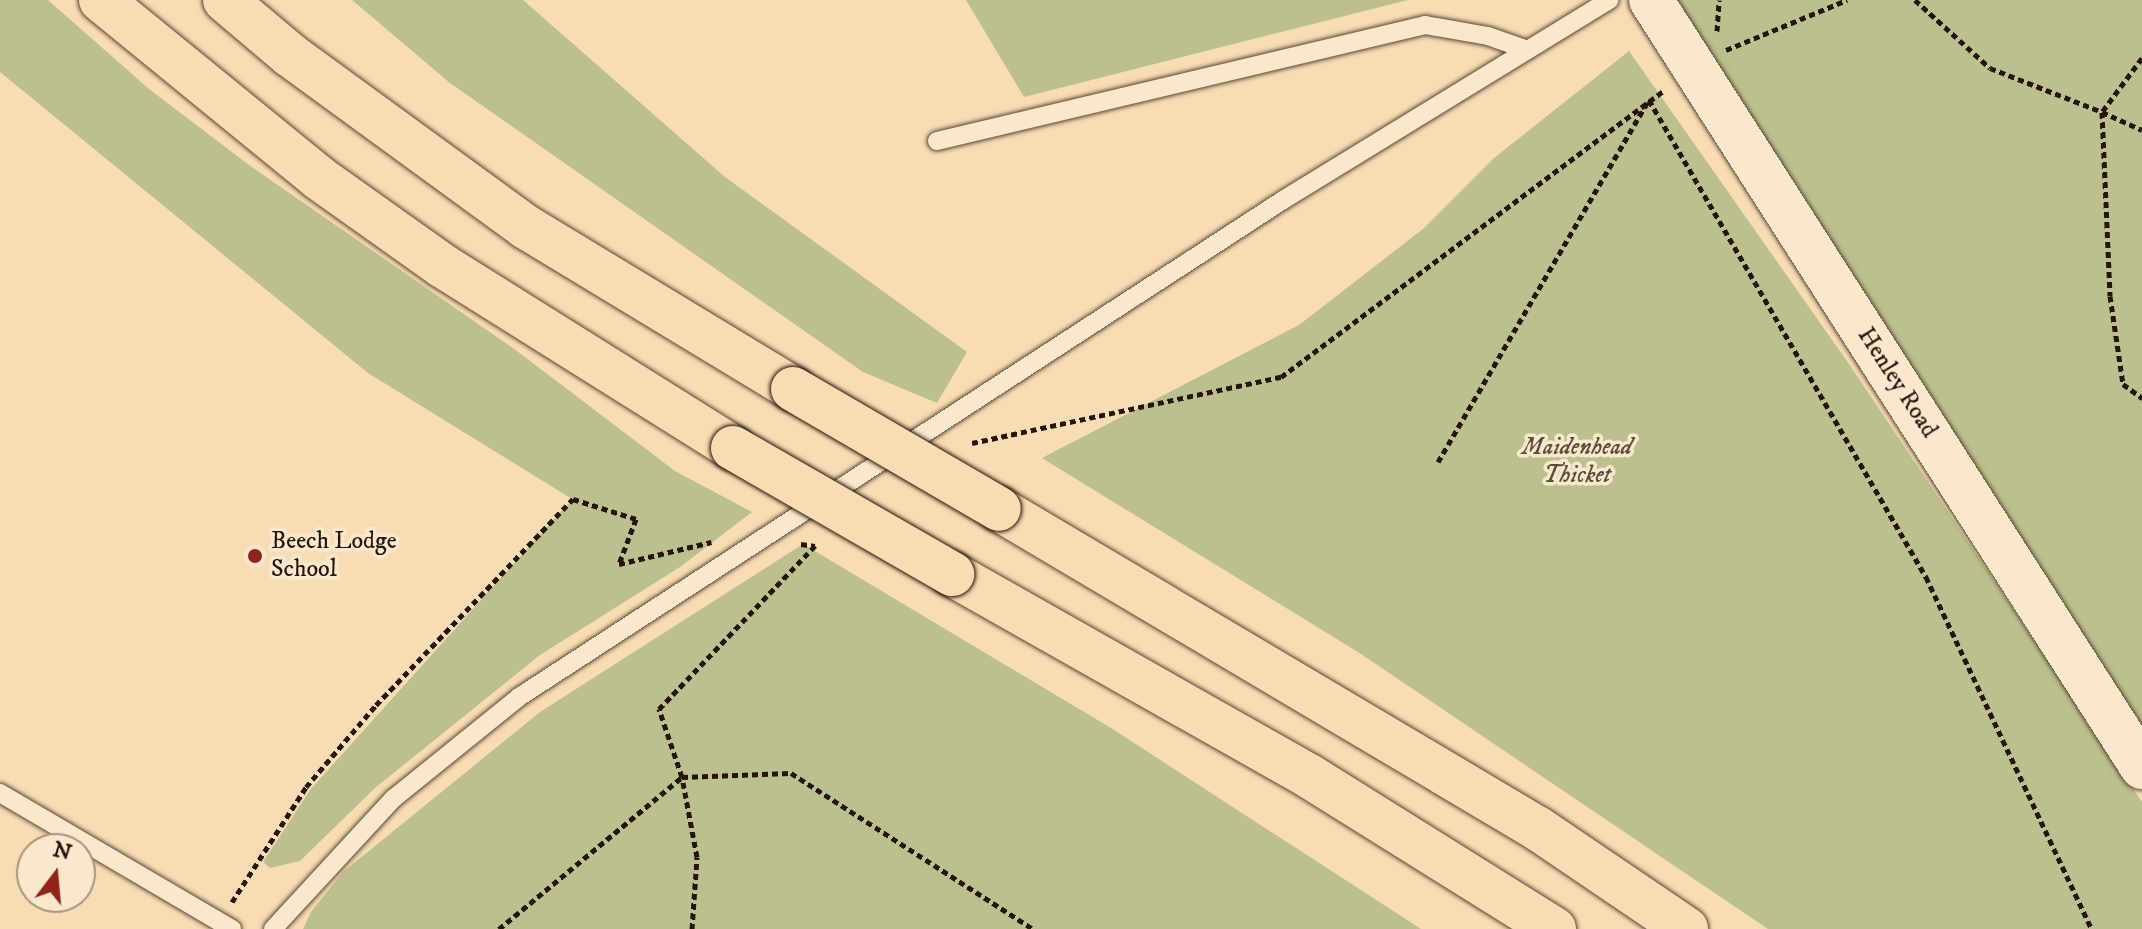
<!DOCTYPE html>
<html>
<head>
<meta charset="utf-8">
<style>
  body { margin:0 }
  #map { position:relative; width:2142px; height:929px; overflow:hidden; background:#f8dcb3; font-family:"IM FELL DW Pica",serif }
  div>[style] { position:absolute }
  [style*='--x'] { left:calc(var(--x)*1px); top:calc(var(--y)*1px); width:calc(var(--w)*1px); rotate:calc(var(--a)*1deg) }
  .green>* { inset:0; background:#bcc08e }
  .path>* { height:5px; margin-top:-2.5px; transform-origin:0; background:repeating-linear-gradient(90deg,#261409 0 6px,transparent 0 10px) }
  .roads { filter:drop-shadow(0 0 2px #5a4634) drop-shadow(0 0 2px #5a4634) }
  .service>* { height:18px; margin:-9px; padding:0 9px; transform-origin:9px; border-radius:9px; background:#fae8ce }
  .tertiary>* { height:44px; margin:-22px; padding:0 22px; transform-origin:22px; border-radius:22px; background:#fae8ce }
  .trunk>* { height:44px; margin:-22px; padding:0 22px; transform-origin:22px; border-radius:22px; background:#f8dcb3 }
  .bridges { filter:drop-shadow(0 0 2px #261409) drop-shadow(0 0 2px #261409) }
  .trunk-bridge>* { height:44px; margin:-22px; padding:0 22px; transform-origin:22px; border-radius:22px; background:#f8dcb3 }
  .dots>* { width:22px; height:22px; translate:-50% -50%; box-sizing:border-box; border:4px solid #fae8ce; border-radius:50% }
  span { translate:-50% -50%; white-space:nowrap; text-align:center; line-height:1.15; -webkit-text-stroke:7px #fae8ce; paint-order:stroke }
  .street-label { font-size:24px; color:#261409 }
  .park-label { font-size:24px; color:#5a5038; font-style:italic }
  .poi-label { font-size:24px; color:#261409 }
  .left { translate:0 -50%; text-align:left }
  .north { position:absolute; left:16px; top:833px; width:80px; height:80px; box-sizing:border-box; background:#fae8ce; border:2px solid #a5937f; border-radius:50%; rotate:16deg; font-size:22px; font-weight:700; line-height:32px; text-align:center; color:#261409 }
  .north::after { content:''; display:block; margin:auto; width:28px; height:36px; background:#8f2418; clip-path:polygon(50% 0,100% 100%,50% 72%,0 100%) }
</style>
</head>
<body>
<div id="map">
  <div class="green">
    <div style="clip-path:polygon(0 0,48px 0,149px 89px,249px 165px,513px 348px,675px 471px,752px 512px,680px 567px,540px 655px,375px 788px,300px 861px,270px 868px,263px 862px,310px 790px,572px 499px,368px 373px,0 72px)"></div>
    <div style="clip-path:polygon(352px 0,523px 0,725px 177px,967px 352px,937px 403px,863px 372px,450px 83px)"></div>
    <div style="clip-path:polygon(966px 0,1408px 0,1024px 97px)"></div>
    <div style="clip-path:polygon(1672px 0,2142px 0,2142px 726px,1793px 190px)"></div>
    <div style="clip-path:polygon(1629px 51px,1849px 364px,2142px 802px,2142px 929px,1768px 929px,1361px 654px,1042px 458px,1299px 325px,1423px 229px,1494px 158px)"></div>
    <div style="clip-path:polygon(803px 544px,1111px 728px,1421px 929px,303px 929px,311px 912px,343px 872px,540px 712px)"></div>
  </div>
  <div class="path">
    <div style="--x:1915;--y:0;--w:101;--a:42.2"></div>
    <div style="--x:1990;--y:68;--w:120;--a:21.4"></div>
    <div style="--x:2102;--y:112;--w:184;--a:87.5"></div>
    <div style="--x:2110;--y:296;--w:89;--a:81.6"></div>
    <div style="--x:2123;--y:384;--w:24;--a:36"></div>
    <div style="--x:1717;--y:31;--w:31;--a:-86"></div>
    <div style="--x:1726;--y:50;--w:131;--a:-22.5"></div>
    <div style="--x:2142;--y:58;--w:67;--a:126.5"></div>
    <div style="--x:2102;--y:112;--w:44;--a:24.2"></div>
    <div style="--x:972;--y:443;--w:316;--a:-12.1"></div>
    <div style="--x:1281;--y:377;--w:479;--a:-36.8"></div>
    <div style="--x:1438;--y:462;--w:419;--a:-59.8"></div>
    <div style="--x:1649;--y:100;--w:552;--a:59.86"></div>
    <div style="--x:1926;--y:577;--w:389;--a:64.8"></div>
    <div style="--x:801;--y:544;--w:14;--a:8"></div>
    <div style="--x:232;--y:902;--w:137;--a:-57.2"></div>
    <div style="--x:306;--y:787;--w:108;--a:-49.5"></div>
    <div style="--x:376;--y:705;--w:285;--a:-46.3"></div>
    <div style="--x:573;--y:499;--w:66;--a:17.6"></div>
    <div style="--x:636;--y:519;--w:48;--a:110.7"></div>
    <div style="--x:619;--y:564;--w:95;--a:-13.4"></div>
    <div style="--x:499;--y:929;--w:238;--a:-39.7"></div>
    <div style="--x:682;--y:777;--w:109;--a:-2.1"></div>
    <div style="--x:791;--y:773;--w:288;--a:32.8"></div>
    <div style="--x:692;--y:929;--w:72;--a:-86"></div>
    <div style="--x:697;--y:857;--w:81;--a:-100.6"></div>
    <div style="--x:682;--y:777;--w:72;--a:-108.7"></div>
    <div style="--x:659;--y:709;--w:226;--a:-46.3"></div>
  </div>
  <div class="roads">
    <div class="service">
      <div style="--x:937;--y:141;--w:502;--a:-13.37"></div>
      <div style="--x:1425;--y:25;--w:64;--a:9.9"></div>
      <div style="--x:1488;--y:36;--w:42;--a:19.3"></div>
      <div style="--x:0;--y:793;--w:269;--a:30.4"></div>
      <div style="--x:273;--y:929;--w:178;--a:-47.3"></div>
      <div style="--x:394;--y:798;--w:161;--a:-38.9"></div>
      <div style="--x:519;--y:697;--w:911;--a:-33.04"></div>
      <div style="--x:1283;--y:200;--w:383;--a:-31.5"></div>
    </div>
    <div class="tertiary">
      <div style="--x:1651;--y:0;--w:911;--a:57.37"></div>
    </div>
    <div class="trunk">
      <div style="--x:101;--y:0;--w:281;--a:39.2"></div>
      <div style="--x:319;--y:178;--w:152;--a:35.4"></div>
      <div style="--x:443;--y:266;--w:342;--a:32.1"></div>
      <div style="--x:225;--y:0;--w:85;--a:40.2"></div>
      <div style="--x:290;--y:55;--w:292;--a:36.1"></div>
      <div style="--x:526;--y:227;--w:312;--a:31.2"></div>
      <div style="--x:999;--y:509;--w:625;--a:30.67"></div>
      <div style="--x:1537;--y:828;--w:180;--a:34.1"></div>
      <div style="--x:952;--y:574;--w:410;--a:29.5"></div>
      <div style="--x:1309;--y:776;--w:289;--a:32"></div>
    </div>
  </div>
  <div class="bridges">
    <div class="trunk-bridge">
      <div style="--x:793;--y:389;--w:238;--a:30.2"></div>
      <div style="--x:733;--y:448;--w:253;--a:29.9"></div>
    </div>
  </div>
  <div class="dots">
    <div style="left:255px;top:556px;background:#8f2418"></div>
  </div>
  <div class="street-label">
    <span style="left:1897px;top:383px;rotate:57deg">Henley Road</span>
  </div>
  <div class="park-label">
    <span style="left:1577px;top:462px">Maidenhead<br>Thicket</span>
  </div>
  <div class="poi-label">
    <span class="left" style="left:271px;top:556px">Beech Lodge<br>School</span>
  </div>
  <div class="north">N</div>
</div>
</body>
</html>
